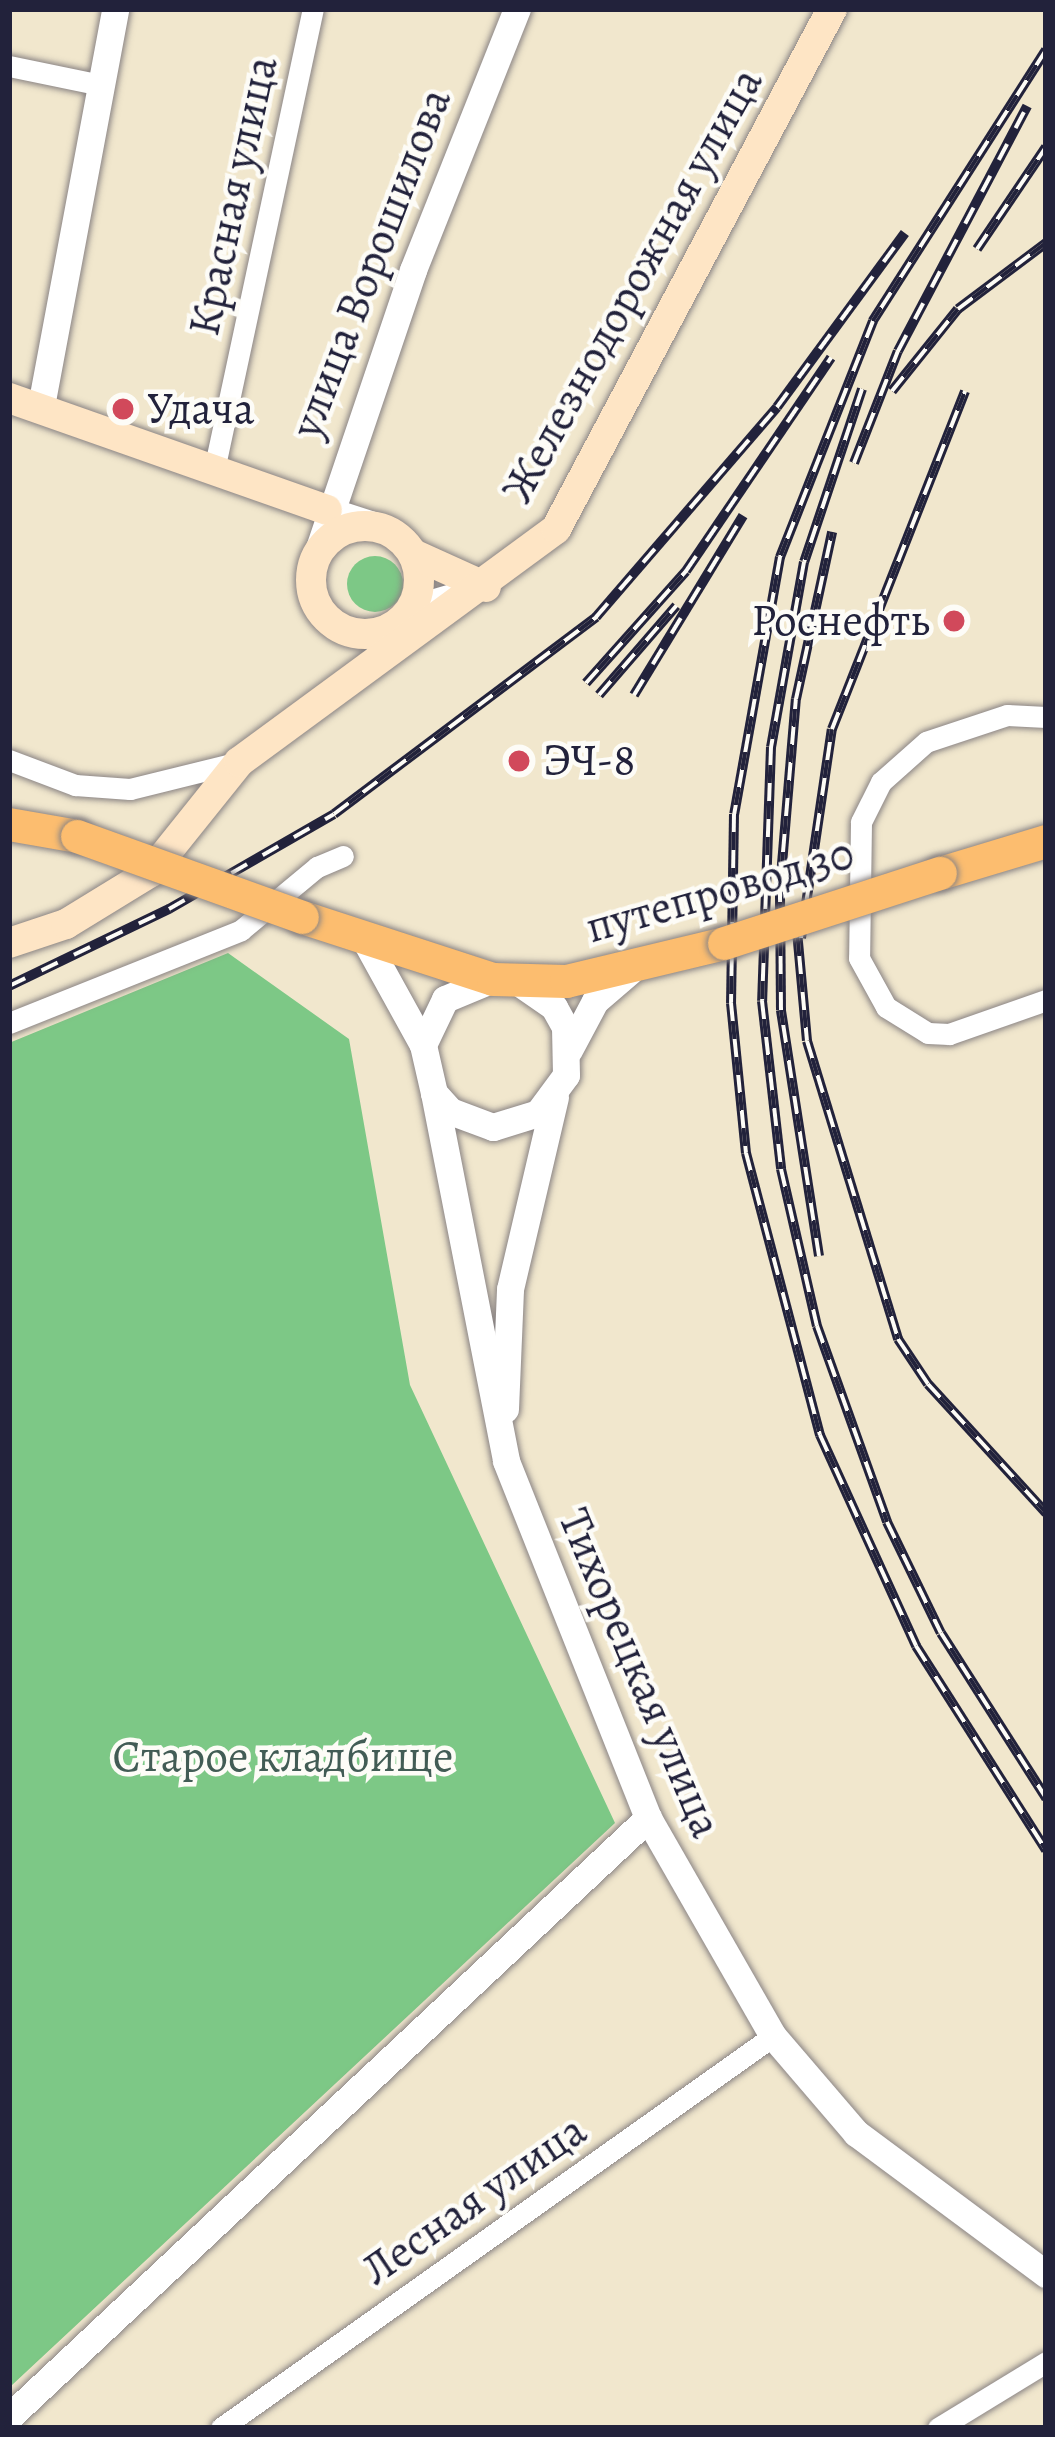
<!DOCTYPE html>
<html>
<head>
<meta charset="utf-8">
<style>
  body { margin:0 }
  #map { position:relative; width:1055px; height:2437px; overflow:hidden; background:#f1e7cd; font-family:Alegreya,serif }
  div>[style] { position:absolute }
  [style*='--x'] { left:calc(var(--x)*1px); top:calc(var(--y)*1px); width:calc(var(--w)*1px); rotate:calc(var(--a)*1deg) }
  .green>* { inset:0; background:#7dc886 }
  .round { border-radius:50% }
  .roads { filter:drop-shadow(0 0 3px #8a8484) drop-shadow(0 0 3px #8a8484) }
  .minor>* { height:21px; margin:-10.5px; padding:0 10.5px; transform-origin:10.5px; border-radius:10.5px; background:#fff }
  .tertiary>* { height:27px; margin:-13.5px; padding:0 13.5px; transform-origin:13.5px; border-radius:13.5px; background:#fff }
  .secondary>* { height:30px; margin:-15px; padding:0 15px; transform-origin:15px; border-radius:15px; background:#fee5c5 }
  .secondary>.ring { margin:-15px; padding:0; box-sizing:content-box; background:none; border:30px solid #fee5c5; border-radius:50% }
  .primary>* { height:33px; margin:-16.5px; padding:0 16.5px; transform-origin:16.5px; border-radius:16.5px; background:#fcbd6f }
  .rail>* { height:10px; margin-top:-5px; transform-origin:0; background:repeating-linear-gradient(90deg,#fdfcf7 0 18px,#22223b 0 36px); box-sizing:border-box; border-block:3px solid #22223b }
  .bridges { filter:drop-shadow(0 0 3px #8a8484) drop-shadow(0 0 3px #8a8484) }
  .primary-bridge>* { height:33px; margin:-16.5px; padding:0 16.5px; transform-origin:16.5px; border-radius:16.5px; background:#fcbd6f }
  .dots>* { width:33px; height:33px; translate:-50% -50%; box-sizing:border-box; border:6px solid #fdfcf7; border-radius:50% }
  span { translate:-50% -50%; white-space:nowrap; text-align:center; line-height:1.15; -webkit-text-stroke:9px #fdfcf7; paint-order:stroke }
  .street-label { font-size:45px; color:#22223b }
  .poi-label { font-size:45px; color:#22223b }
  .left { translate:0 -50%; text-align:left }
  .right { translate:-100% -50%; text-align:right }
  .park-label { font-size:45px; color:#425c55 }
  .frame { position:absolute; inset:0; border:12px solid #22223b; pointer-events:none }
</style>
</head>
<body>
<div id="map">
  <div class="green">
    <div class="round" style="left:347px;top:556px;width:56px;height:56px"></div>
    <div style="clip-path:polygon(228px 953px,349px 1039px,410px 1385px,615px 1823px,11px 2386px,9px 1043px)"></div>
  </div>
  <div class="roads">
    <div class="minor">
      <div style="--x:9;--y:66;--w:94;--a:11.7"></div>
      <div style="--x:214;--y:470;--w:472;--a:-77.9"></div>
      <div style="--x:1046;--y:717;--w:39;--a:-177"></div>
      <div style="--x:1007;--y:715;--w:85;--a:161.6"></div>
      <div style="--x:926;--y:742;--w:60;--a:138.4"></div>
      <div style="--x:881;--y:782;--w:45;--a:116.6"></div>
      <div style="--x:861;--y:822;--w:136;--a:90.8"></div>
      <div style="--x:859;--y:958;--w:56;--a:61.1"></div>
      <div style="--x:886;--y:1007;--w:49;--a:31.8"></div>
      <div style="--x:928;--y:1033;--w:21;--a:3"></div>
      <div style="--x:949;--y:1034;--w:103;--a:-19.3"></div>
      <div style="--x:9;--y:760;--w:71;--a:20.7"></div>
      <div style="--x:75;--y:785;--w:55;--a:4.2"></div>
      <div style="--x:130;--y:789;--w:112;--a:-13.9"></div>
      <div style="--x:9;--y:1023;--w:250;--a:-21.8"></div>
      <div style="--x:241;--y:930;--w:99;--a:-39.7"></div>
      <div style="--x:317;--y:867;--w:28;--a:-23"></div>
      <div style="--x:221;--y:2428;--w:677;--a:-35.38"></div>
      <div style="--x:938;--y:2428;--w:127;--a:-31.4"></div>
    </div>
    <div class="tertiary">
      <div style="--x:41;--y:406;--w:404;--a:-79.4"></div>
      <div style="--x:327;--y:510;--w:61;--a:18.1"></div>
      <div style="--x:318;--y:551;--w:297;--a:-71.3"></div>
      <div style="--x:413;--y:270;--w:281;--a:-68.3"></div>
      <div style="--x:411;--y:609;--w:56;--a:-16.5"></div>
      <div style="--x:375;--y:661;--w:44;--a:-58.8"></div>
      <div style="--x:365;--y:940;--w:120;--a:61.1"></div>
      <div style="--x:493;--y:979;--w:52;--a:157.4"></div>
      <div style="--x:445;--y:999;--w:51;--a:115.6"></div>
      <div style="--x:423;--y:1045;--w:49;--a:77.1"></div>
      <div style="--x:434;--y:1093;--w:24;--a:48"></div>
      <div style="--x:450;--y:1111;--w:46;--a:20.4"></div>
      <div style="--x:493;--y:1127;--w:47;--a:-17.3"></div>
      <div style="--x:538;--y:1113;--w:47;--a:-53.6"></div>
      <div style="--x:566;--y:1075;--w:48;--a:-91.2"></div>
      <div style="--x:565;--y:1027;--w:23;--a:-119"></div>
      <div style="--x:554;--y:1007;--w:47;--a:-145.3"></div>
      <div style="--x:569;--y:1050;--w:55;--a:-62"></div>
      <div style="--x:595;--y:1001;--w:46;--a:-40.6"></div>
      <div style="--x:434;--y:1093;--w:375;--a:78.9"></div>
      <div style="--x:506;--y:1461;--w:384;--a:68.3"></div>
      <div style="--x:648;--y:1818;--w:251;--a:60.2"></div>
      <div style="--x:773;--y:2036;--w:128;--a:49.4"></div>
      <div style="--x:856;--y:2133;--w:237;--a:36.6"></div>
      <div style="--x:505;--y:1409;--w:120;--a:-87.6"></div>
      <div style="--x:510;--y:1289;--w:197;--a:-76.8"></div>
      <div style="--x:9;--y:2417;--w:876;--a:-43.15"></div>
    </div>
    <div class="secondary">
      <div style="--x:9;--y:398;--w:337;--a:19.4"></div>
      <div class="ring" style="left:311px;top:526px;width:78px;height:78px"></div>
      <div style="--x:413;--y:554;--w:80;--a:24.3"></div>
      <div style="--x:9;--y:943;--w:60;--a:-18.4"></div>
      <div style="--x:66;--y:924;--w:100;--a:-31.5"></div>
      <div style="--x:151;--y:872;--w:141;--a:-51.3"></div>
      <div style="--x:239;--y:762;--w:393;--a:-36.3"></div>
      <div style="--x:556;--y:529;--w:589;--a:-62.04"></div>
    </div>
    <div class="primary">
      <div style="--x:9;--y:824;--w:69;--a:10"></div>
      <div style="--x:940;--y:873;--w:111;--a:-16.8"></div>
      <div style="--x:302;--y:917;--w:201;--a:18"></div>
      <div style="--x:493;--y:979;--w:73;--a:1.6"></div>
      <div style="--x:566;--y:981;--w:163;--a:-13.5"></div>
    </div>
  </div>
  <div class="rail">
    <div style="--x:1046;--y:50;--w:322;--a:122.6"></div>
    <div style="--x:873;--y:321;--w:254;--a:111.5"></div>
    <div style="--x:780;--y:557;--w:261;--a:100.1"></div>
    <div style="--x:734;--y:814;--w:189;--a:90.9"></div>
    <div style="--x:731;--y:1003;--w:151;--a:84.3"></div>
    <div style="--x:746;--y:1153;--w:292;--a:75.3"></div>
    <div style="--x:820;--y:1435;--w:232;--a:65.5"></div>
    <div style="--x:916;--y:1646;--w:242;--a:57.5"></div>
    <div style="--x:977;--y:249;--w:123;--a:-55.9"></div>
    <div style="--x:862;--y:389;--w:182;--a:108.5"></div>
    <div style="--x:804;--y:562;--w:188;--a:100.1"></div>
    <div style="--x:771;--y:747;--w:254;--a:92"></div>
    <div style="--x:762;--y:1001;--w:169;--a:83.5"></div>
    <div style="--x:781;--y:1169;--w:161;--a:77.1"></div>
    <div style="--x:817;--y:1326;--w:208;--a:70.3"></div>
    <div style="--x:887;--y:1522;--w:123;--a:64.1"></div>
    <div style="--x:941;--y:1633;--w:196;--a:57.5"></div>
    <div style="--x:892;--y:391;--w:105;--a:-51.2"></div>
    <div style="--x:958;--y:309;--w:110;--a:-36.9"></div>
    <div style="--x:854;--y:463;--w:120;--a:-68.6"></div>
    <div style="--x:898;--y:351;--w:277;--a:-62.2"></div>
    <div style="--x:586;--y:683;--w:150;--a:-48.2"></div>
    <div style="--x:686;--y:571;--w:258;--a:-55.8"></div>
    <div style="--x:599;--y:695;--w:118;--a:-49.1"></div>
    <div style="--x:634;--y:695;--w:210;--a:-58.7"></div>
    <div style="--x:796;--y:920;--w:121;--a:84.8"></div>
    <div style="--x:807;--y:1041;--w:312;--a:73"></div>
    <div style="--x:898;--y:1339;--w:54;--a:56.3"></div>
    <div style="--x:928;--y:1384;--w:175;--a:47.5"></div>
    <div style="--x:801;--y:938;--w:211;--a:-81.6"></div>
    <div style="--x:832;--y:729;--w:363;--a:-68.5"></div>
    <div style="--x:9;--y:986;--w:178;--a:-25.7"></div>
    <div style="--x:169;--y:909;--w:190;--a:-29.9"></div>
    <div style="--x:334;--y:814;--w:328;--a:-36.9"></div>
    <div style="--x:596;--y:617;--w:277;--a:-49.2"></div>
    <div style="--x:777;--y:407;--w:216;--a:-53.7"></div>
    <div style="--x:819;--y:1256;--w:249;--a:-98.8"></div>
    <div style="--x:781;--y:1010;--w:122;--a:-90.5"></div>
    <div style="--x:780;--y:888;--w:190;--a:-85.2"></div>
    <div style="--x:796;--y:699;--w:171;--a:-77.8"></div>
  </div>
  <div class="bridges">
    <div class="primary-bridge">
      <div style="--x:77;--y:836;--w:239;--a:19.8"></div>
      <div style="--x:724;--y:943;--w:227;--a:-18"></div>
    </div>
  </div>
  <div class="dots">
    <div style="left:123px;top:409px;background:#d1495b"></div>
    <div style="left:954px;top:621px;background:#d1495b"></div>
    <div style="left:519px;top:761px;background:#d1495b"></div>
  </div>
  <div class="street-label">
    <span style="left:233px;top:196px;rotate:-78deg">Красная улица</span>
    <span style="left:371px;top:263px;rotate:-69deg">улица Ворошилова</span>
    <span style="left:632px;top:285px;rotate:-61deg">Железнодорожная улица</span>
    <span style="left:720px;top:891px;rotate:-16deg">путепровод 30</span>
    <span style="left:640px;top:1673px;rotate:67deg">Тихорецкая улица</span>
    <span style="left:474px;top:2200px;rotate:-35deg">Лесная улица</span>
  </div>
  <div class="poi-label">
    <span class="left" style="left:147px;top:409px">Удача</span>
    <span class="right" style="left:930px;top:621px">Роснефть</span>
    <span class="left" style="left:543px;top:761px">ЭЧ-8</span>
  </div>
  <div class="park-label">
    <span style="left:283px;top:1757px">Старое кладбище</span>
  </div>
  <div class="frame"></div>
</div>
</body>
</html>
